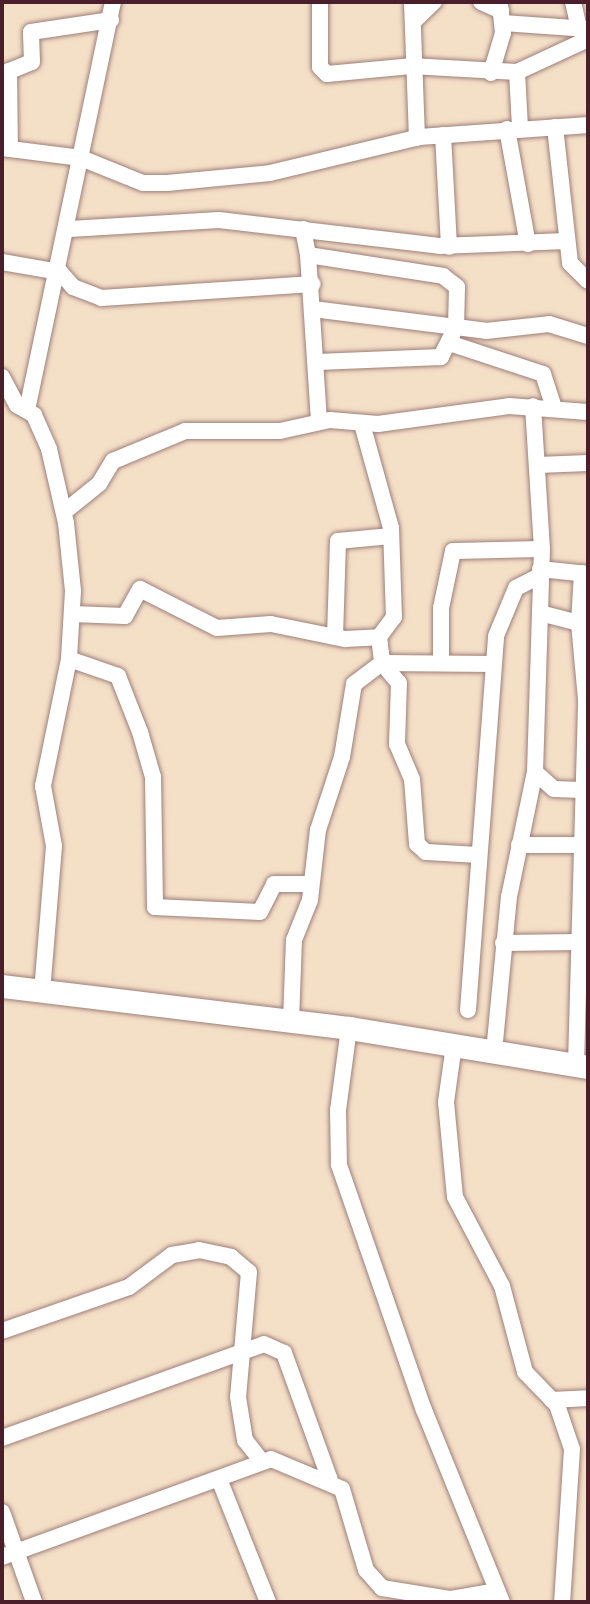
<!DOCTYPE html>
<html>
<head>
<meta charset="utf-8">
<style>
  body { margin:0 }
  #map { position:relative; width:590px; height:1604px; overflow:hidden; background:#f4dfc7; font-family:Sriracha,sans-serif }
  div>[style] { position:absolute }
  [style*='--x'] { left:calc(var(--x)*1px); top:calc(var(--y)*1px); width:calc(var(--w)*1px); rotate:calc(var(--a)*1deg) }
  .roads { filter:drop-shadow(0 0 2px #9f7f79) drop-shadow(0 0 2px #9f7f79) }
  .street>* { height:16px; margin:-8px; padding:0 8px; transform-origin:8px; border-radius:8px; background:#fff }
  .secondary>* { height:23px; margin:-11.5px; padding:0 11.5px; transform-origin:11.5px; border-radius:11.5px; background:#fff }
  span { translate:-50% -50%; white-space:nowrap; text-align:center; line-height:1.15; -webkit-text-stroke:7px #f6f6f2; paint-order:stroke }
  .frame { position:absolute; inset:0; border:4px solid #4a1f2b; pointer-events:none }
</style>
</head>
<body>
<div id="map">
  <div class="roads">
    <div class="street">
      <div style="--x:320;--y:2;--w:65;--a:90"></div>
      <div style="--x:320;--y:67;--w:10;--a:45"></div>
      <div style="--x:327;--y:74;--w:84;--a:-5.4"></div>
      <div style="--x:411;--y:66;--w:106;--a:3.2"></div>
      <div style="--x:517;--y:72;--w:78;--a:-24.9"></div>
      <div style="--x:412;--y:2;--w:136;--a:87.9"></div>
      <div style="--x:481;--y:2;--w:22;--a:24"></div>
      <div style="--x:573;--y:2;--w:26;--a:77"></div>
      <div style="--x:414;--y:21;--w:28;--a:-44"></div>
      <div style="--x:503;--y:23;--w:85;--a:4"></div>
      <div style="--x:9;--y:71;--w:78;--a:89.3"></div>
      <div style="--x:517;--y:72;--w:56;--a:86.9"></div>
      <div style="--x:491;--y:73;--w:42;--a:-73.3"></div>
      <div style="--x:503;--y:33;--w:31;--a:-96"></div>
      <div style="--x:2;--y:74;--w:32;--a:-22"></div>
      <div style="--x:32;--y:62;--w:30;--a:-92"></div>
      <div style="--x:31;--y:32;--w:81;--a:-8.5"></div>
      <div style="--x:555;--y:127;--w:137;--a:83.7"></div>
      <div style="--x:570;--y:263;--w:25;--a:45"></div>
      <div style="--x:507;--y:129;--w:117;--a:79.7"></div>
      <div style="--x:443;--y:135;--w:112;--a:86.9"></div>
      <div style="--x:2;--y:148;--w:80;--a:7.2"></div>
      <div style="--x:81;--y:158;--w:67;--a:22"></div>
      <div style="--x:143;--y:183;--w:24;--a:0"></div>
      <div style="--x:167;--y:183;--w:103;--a:-5.5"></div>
      <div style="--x:270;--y:173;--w:154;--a:-13.5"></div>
      <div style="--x:420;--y:137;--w:168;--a:-4.1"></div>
      <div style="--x:70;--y:229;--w:149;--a:-3.5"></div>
      <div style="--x:219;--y:220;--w:222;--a:6.7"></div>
      <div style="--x:439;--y:246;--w:128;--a:-2.2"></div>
      <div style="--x:303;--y:229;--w:26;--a:79"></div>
      <div style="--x:308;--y:255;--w:137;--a:8.8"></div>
      <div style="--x:443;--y:276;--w:18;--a:38"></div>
      <div style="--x:457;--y:287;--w:40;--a:91.4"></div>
      <div style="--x:456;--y:327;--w:34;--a:117"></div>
      <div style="--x:441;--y:357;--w:124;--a:177.7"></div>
      <div style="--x:308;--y:255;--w:166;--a:86.2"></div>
      <div style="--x:2;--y:262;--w:59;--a:9.8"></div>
      <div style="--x:60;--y:272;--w:20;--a:49"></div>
      <div style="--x:73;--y:287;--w:31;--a:21"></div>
      <div style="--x:102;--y:298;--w:211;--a:-3.8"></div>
      <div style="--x:313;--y:309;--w:174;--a:7.2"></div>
      <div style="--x:486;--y:331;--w:63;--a:-6.3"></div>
      <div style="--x:549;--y:324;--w:41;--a:17.1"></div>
      <div style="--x:452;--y:344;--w:96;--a:18.2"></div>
      <div style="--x:543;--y:374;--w:36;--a:72"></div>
      <div style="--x:2;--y:377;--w:32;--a:62"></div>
      <div style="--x:17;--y:405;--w:20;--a:30"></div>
      <div style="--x:34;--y:415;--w:37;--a:66"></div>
      <div style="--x:49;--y:449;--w:76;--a:77.1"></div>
      <div style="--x:66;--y:523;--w:68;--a:84.1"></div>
      <div style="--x:73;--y:591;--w:68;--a:93.4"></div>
      <div style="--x:69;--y:659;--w:130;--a:101.6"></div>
      <div style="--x:43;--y:786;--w:61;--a:79.6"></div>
      <div style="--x:54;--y:846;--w:145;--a:94.7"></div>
      <div style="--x:27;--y:410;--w:417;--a:-78.1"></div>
      <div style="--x:362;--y:424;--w:108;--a:74.4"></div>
      <div style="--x:391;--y:528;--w:89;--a:88.1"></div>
      <div style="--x:394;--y:617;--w:25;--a:127"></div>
      <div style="--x:379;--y:637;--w:26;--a:83"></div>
      <div style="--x:382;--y:663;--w:26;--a:50"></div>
      <div style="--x:399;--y:683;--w:61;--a:91.9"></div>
      <div style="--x:397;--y:744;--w:38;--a:67"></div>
      <div style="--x:412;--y:779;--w:65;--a:85.6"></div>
      <div style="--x:417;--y:844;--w:12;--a:42"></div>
      <div style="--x:426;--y:852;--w:53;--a:3.2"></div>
      <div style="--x:538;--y:465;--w:50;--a:-2.3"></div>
      <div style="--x:64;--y:512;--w:45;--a:-38.7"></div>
      <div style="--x:99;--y:484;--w:27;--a:-59"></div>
      <div style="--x:113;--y:461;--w:78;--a:-22.6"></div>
      <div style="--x:185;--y:431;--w:95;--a:0"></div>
      <div style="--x:280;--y:431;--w:51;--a:-12.4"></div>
      <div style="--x:330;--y:420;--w:48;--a:4.8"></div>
      <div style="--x:378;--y:424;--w:132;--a:-7.8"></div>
      <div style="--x:509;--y:406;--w:79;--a:4.3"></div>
      <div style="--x:540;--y:569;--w:48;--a:5.9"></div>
      <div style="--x:540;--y:613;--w:40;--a:14.4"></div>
      <div style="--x:72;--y:614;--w:53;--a:2.2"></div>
      <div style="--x:125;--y:616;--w:31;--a:-61"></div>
      <div style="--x:140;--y:589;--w:86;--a:26.9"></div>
      <div style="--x:217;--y:628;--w:54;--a:-4.2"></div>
      <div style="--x:271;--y:624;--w:76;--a:11.5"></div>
      <div style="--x:345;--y:639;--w:34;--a:-3"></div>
      <div style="--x:335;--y:637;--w:96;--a:-88.2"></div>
      <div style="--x:338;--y:541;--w:53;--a:-5.4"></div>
      <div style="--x:69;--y:659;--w:52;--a:19.1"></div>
      <div style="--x:118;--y:676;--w:60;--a:68.6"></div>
      <div style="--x:140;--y:732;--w:47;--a:73.9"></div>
      <div style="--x:153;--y:777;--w:130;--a:89.1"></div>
      <div style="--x:155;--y:907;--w:105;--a:2.7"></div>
      <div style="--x:260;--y:912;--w:31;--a:-63"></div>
      <div style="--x:274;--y:884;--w:37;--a:0"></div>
      <div style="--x:441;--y:661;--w:53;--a:-90"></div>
      <div style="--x:441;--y:608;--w:58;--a:-78.1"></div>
      <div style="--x:453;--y:551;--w:89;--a:-1.3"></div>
      <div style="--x:535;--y:772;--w:25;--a:42"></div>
      <div style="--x:554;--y:789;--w:34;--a:2"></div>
      <div style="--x:519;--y:845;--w:69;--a:0"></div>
      <div style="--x:503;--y:943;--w:76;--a:-0.8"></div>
      <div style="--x:468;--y:1010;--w:375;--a:-85.7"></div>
      <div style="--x:496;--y:636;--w:52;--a:-67.4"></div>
      <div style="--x:516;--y:588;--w:27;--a:-27"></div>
      <div style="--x:291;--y:1021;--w:81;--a:-87.9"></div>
      <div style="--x:294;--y:940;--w:43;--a:-68.2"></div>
      <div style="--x:310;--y:900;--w:70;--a:-83.5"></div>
      <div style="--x:318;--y:830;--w:77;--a:-71.8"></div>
      <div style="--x:342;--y:757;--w:74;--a:-80.7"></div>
      <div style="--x:354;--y:684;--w:35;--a:-37"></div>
      <div style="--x:382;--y:663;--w:111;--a:0.5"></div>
      <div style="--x:349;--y:1028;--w:83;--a:97.6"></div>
      <div style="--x:338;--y:1110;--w:55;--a:89"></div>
      <div style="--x:339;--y:1165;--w:259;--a:70.9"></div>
      <div style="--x:424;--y:1410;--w:207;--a:67.9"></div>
      <div style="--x:454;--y:1045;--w:58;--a:98"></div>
      <div style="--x:446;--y:1102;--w:95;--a:84.6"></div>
      <div style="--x:455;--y:1197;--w:101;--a:62.2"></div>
      <div style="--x:502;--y:1286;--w:89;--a:75"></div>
      <div style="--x:525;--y:1372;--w:46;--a:45.9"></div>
      <div style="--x:557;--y:1405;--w:46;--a:71.2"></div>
      <div style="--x:572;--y:1449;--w:153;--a:93.7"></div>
      <div style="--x:494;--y:1052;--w:156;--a:-84.5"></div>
      <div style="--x:509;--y:897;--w:128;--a:-78.3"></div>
      <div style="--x:535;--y:772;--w:223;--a:-88.2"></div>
      <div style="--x:542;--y:549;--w:143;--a:-93.6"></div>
      <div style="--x:576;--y:1064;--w:365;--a:-88.4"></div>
      <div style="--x:586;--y:699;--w:76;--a:-95.3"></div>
      <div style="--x:579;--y:623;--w:50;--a:-86.6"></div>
      <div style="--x:2;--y:1331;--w:134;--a:-19.1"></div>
      <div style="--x:129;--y:1287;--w:54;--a:-36.7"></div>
      <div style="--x:172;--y:1255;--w:27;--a:-10"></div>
      <div style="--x:199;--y:1250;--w:33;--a:12"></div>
      <div style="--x:231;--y:1257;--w:23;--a:40"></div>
      <div style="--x:249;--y:1272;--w:125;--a:95"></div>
      <div style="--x:238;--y:1397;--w:44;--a:80.8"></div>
      <div style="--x:245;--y:1440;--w:23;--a:52"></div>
      <div style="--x:552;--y:1400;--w:36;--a:-3"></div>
      <div style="--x:2;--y:1438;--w:278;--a:-19.7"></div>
      <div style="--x:264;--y:1344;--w:22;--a:24"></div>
      <div style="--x:284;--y:1353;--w:135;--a:70.1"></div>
      <div style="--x:219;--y:1479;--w:132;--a:68.3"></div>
      <div style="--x:2;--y:1512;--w:96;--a:70.4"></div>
      <div style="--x:2;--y:1557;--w:286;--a:-20"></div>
      <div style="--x:271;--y:1459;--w:77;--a:22.9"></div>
      <div style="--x:342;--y:1489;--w:84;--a:73.5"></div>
      <div style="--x:366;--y:1570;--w:24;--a:48"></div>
      <div style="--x:382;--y:1588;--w:70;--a:9.1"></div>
      <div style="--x:451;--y:1599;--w:47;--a:-9.9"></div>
    </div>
    <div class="secondary">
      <div style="--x:2;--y:986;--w:350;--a:6.9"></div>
      <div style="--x:349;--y:1028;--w:242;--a:9.3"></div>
    </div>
  </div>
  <div class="frame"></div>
</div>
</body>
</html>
